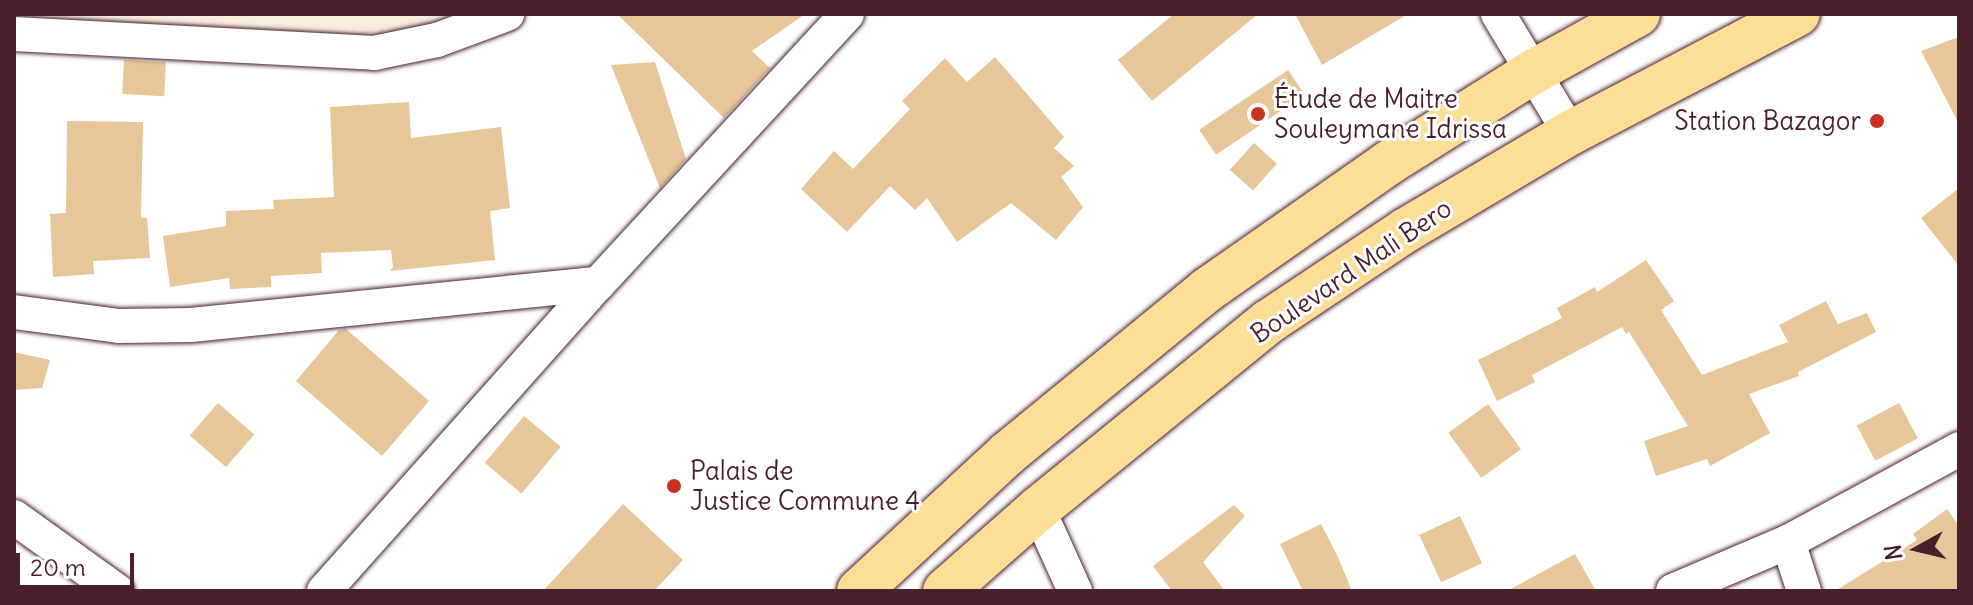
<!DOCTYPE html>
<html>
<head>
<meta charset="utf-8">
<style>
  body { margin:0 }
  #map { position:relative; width:1973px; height:605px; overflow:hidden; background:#fff; font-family:Delius,sans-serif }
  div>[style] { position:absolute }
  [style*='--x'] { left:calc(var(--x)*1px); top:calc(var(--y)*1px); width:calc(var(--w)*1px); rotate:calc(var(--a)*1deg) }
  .built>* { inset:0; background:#f8eee0 }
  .building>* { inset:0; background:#e7c699; transform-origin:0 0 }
  .roads { filter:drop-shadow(0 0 2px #4a1f2b) drop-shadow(0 0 2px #4a1f2b) }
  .minor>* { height:34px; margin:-17px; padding:0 17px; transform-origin:17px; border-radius:17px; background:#fff }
  .primary>* { height:44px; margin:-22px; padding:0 22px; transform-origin:22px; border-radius:22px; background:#fdde96 }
  .dots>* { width:22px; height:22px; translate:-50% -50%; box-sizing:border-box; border:4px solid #fff; border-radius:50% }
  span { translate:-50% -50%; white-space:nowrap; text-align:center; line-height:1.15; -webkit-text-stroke:6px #fff; paint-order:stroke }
  .poi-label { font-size:26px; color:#4a1f2b }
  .left { translate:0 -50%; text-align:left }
  .right { translate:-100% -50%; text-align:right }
  .street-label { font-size:26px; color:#4a1f2b }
  .frame { position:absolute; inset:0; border:16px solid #4a1f2b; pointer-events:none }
  .north { position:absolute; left:1877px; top:509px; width:80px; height:80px; -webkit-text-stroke:6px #fff; paint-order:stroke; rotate:262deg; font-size:22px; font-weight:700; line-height:32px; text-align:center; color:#4a1f2b }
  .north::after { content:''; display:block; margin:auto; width:28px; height:36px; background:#4a1f2b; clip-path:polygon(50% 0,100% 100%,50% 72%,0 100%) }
  .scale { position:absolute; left:16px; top:553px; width:118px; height:36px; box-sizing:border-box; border:4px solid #4a1f2b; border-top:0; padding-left:10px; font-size:24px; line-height:28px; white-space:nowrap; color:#4a1f2b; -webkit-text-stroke:6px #fff; paint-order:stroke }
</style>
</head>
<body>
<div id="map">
  <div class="built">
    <div style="clip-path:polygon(14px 14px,463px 14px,377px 47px,14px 24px)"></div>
  </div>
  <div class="building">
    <div style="clip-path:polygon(617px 14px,805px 14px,752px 51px,770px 68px,724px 118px)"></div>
    <div style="clip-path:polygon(1174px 14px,1258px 14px,1152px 101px,1118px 60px)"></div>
    <div style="clip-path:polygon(1295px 14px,1408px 14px,1322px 65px)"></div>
    <div style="clip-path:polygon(1959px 37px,1959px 124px,1921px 51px)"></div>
    <div style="clip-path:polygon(995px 57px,1064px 137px,1054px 148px,1074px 166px,1061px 177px,1083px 207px,1056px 240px,1011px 203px,957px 242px,927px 198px,915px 210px,890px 186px,847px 232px,801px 189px,834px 151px,853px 169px,910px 109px,902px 101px,945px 58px,967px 82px)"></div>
    <div style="left:124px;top:60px;width:42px;height:34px;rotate:3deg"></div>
    <div style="clip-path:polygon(655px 62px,686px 159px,660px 188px,611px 65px)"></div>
    <div style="left:1288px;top:70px;width:30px;height:107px;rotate:56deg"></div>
    <div style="clip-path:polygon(409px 102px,411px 138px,501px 127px,510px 208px,490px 211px,495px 260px,390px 271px,393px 267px,391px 250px,321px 253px,322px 273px,271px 276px,271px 287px,230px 289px,229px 278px,170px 287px,163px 236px,226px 226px,226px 211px,274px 209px,273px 200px,334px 197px,330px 107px)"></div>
    <div style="clip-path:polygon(67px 121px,143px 122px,141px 218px,147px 218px,150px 258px,93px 261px,94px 274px,53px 277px,50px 214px,66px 213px)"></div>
    <div style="left:1254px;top:143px;width:31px;height:36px;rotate:42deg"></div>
    <div style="clip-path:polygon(1959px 188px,1959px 266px,1921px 218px)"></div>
    <div style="clip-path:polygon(1646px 260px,1674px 301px,1661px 310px,1702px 375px,1788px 342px,1779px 325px,1826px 301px,1838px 324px,1867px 313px,1876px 332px,1798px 372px,1799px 376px,1749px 394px,1770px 433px,1710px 466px,1707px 459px,1656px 476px,1644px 441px,1688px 426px,1629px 332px,1626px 334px,1622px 327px,1532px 375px,1535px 382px,1497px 401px,1478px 360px,1562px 318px,1557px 308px,1595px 287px,1597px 292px)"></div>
    <div style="clip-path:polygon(346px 329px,429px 401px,382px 456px,296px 381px,339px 330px)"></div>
    <div style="clip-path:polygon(14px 352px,50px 360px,42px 388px,14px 390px)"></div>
    <div style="left:218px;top:403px;width:48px;height:43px;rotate:41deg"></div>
    <div style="left:1899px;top:403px;width:40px;height:48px;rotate:62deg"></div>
    <div style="left:1488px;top:404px;width:56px;height:49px;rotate:54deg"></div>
    <div style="left:524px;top:416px;width:48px;height:61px;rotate:40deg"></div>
    <div style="clip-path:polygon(623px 504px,683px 560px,654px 591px,543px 591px)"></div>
    <div style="clip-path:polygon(1234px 505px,1245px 516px,1203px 562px,1225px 591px,1172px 591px,1153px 566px)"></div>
    <div style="clip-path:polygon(1947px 509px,1959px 526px,1959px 591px,1835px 591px,1917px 540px,1913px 534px)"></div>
    <div style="left:1460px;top:516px;width:52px;height:45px;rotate:65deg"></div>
    <div style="clip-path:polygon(1321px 524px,1337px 555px,1352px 591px,1303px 591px,1280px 544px)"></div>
    <div style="clip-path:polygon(1575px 554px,1596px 591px,1507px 591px)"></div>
  </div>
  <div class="roads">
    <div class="minor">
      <div style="--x:1498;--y:14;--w:139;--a:58.8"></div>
      <div style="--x:14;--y:34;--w:361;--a:3"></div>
      <div style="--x:374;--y:53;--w:64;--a:-11.7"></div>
      <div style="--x:437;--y:40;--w:75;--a:-20.4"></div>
      <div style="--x:14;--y:312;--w:106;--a:7.6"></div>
      <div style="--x:119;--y:326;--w:72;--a:-0.8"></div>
      <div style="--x:191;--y:325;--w:409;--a:-5.8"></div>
      <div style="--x:1038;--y:509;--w:90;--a:65.7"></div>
      <div style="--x:14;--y:517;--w:127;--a:35.7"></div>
      <div style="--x:1788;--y:542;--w:52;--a:71.9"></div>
      <div style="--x:324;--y:591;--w:411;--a:-48.3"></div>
      <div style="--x:598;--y:284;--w:367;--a:-47.3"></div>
      <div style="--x:1673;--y:591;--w:125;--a:-23.1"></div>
      <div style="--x:1788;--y:542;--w:195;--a:-28.5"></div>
    </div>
    <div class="primary">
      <div style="--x:859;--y:591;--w:203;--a:-42.8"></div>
      <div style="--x:1008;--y:453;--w:257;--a:-39.3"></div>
      <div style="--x:1207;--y:290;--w:223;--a:-35"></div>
      <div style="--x:1390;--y:162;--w:169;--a:-32.2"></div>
      <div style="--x:1533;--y:72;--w:120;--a:-28.9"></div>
      <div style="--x:945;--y:591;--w:124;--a:-41.4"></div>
      <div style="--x:1038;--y:509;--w:296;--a:-39.1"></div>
      <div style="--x:1268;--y:322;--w:166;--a:-33.7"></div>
      <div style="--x:1406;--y:230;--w:191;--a:-30.6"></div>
      <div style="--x:1570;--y:133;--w:257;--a:-27.6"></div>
    </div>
  </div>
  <div class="dots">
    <div style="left:1258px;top:114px;background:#c8321e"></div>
    <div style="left:1877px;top:121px;background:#c8321e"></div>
    <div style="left:674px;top:486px;background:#c8321e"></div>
  </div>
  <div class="poi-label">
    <span class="left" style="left:1274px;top:114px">Étude de Maitre<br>Souleymane Idrissa</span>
    <span class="right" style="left:1861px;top:121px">Station Bazagor</span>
    <span class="left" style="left:690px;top:486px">Palais de<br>Justice Commune 4</span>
  </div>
  <div class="street-label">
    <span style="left:1351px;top:271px;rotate:-34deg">Boulevard Mali Bero</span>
  </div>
  <div class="frame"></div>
  <div class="north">N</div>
  <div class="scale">20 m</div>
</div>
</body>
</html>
